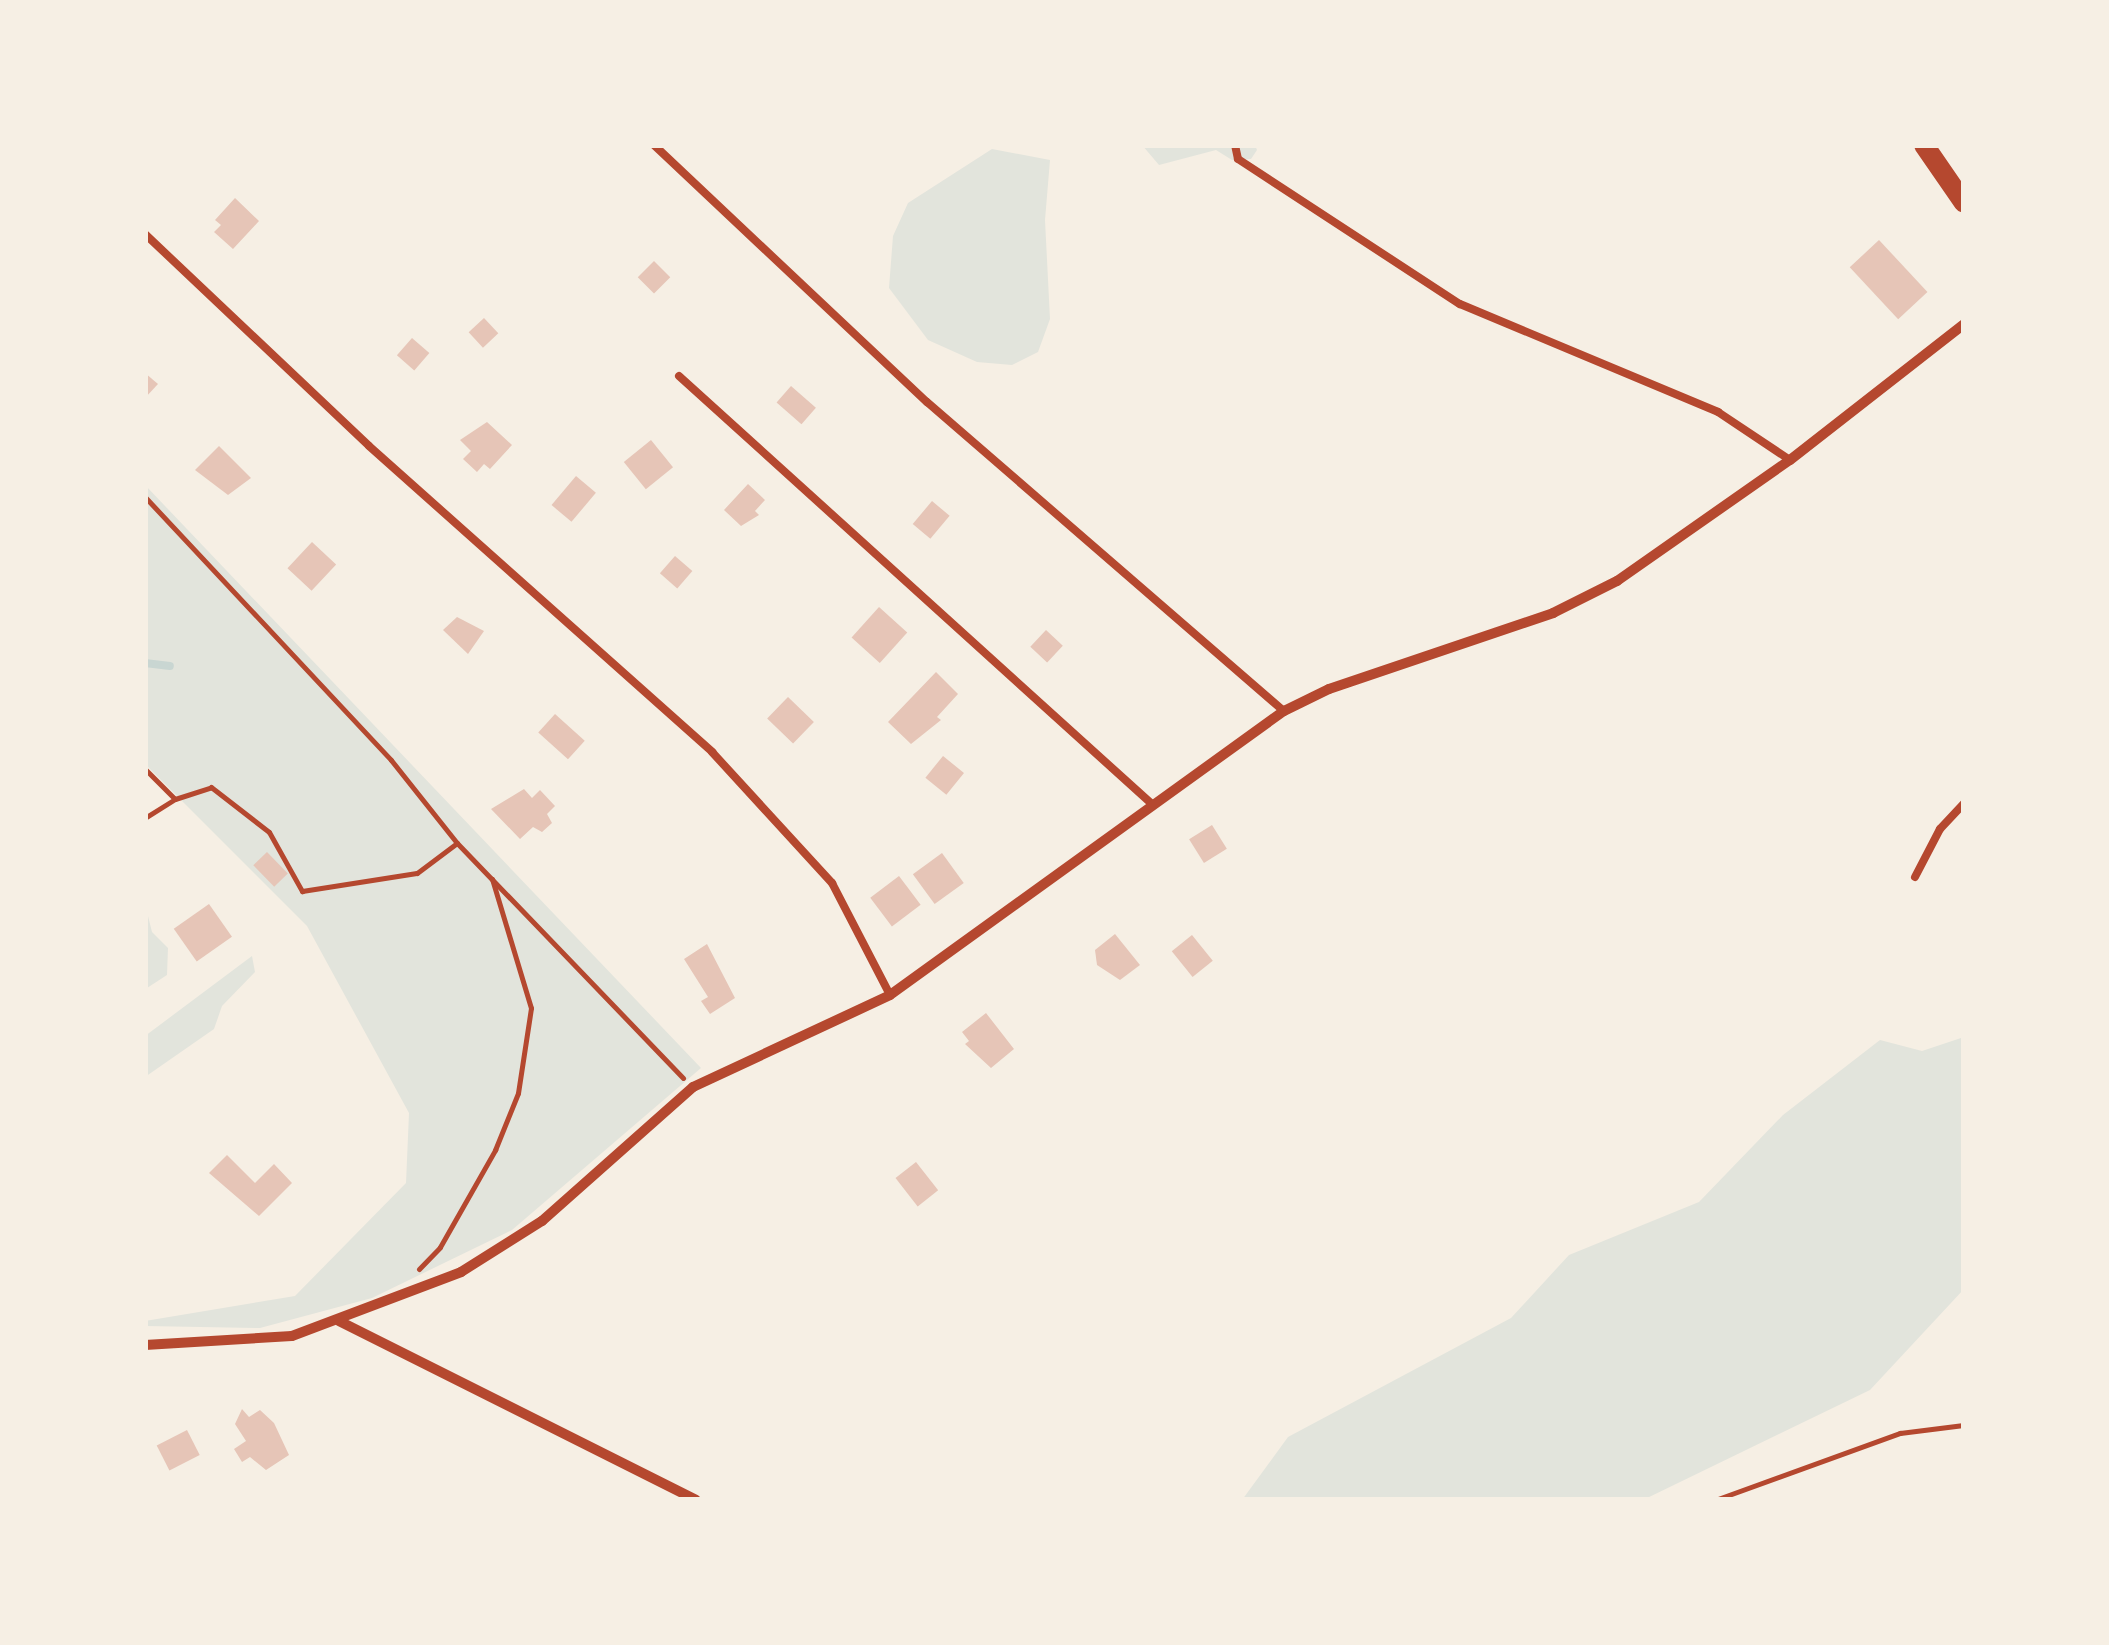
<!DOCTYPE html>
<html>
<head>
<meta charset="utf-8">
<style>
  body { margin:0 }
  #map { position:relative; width:2109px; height:1645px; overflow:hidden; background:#f6efe4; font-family:"Golos Text",sans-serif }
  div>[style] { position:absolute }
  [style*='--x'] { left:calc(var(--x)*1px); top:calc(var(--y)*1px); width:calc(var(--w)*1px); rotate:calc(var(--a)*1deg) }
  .green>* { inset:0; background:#e2e4dc }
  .stream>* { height:8px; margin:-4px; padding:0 4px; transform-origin:4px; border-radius:4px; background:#c9d6d2 }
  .building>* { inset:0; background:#e6c5b7; transform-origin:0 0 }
  .path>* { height:5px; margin:-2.5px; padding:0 2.5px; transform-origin:2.5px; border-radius:2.5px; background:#b5482f }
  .service>* { height:8px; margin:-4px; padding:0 4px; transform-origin:4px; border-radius:4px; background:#b5482f }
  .minor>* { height:10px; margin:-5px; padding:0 5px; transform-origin:5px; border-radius:5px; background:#b5482f }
  .secondary>* { height:20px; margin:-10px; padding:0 10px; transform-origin:10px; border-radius:10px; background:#b5482f }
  span { translate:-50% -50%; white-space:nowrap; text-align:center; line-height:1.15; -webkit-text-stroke:9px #f6efe4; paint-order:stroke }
  .frame { position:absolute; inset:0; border:148px solid #f6efe4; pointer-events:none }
</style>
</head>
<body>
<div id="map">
  <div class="green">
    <div style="clip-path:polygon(1142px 145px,1255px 145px,1257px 150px,1251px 159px,1232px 160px,1216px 150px,1159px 165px)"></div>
    <div style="clip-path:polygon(992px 149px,1050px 160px,1045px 220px,1050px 319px,1038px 352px,1012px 365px,977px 362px,928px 340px,889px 288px,893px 236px,908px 203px)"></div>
    <div style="clip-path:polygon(145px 485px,701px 1068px,512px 1230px,372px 1298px,260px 1328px,145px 1326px,145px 1321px,295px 1296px,406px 1183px,409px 1113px,307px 926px,145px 764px)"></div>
    <div style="clip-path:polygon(145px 904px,152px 932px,168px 948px,167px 975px,147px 988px)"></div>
    <div style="clip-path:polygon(252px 956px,255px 972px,222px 1006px,214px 1029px,145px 1077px,145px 1036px)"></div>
    <div style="clip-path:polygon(1964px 1037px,1964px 1289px,1870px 1390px,1643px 1500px,1242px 1500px,1288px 1437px,1511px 1318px,1569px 1255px,1699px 1202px,1783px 1115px,1880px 1040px,1922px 1051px)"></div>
  </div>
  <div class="stream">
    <div style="--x:145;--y:663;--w:25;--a:7"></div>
  </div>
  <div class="building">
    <div style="clip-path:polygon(235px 198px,259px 221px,233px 249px,214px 232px,221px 225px,215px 220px)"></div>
    <div style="left:1879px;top:240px;width:71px;height:40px;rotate:47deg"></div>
    <div style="left:654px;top:261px;width:23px;height:23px;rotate:45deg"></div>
    <div style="left:484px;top:318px;width:21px;height:21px;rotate:47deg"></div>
    <div style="left:412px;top:338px;width:23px;height:23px;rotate:41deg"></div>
    <div style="clip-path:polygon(145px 373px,158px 384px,145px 398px)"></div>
    <div style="left:791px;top:386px;width:33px;height:22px;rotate:41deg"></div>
    <div style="clip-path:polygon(487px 422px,512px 445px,490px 469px,484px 464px,477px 472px,463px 459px,471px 451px,460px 440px)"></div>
    <div style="left:651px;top:440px;width:35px;height:35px;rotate:51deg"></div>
    <div style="clip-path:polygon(219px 446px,251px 478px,228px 495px,195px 470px)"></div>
    <div style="left:576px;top:476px;width:26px;height:38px;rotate:40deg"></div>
    <div style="clip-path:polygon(748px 484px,765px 500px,755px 511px,759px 515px,741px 526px,724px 510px)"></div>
    <div style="left:932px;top:501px;width:23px;height:30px;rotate:40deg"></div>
    <div style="left:312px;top:542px;width:33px;height:36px;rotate:43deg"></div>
    <div style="left:675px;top:556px;width:23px;height:23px;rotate:41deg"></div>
    <div style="left:879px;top:607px;width:38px;height:41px;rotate:42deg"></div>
    <div style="clip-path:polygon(457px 617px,484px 631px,468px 654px,443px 630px)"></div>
    <div style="left:1046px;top:630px;width:23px;height:23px;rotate:43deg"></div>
    <div style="clip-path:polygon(936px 672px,958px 694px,937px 717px,941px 720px,911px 744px,888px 722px)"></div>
    <div style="left:788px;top:697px;width:36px;height:30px;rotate:44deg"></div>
    <div style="left:555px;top:714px;width:40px;height:25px;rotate:42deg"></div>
    <div style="left:943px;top:756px;width:27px;height:28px;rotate:39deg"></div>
    <div style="clip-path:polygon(524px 789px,532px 798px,540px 790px,555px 806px,547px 814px,552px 823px,542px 832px,533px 827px,520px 839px,491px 809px)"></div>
    <div style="left:1212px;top:825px;width:28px;height:27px;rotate:58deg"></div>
    <div style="left:267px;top:852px;width:30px;height:19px;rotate:46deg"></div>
    <div style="left:942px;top:853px;width:37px;height:36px;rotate:54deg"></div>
    <div style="left:899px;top:876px;width:36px;height:36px;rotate:53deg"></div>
    <div style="left:209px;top:904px;width:40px;height:43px;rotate:55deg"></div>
    <div style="clip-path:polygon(1115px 934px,1140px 965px,1120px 980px,1097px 965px,1095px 950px)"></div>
    <div style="left:1192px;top:935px;width:33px;height:26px;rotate:51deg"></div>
    <div style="clip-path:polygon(707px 944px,735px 998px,710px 1014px,701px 1001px,708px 997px,684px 959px)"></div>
    <div style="clip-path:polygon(986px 1013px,1014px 1049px,991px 1068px,965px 1044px,969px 1041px,962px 1032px)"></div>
    <div style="clip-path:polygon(227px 1155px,255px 1183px,274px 1164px,292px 1183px,259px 1216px,209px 1173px)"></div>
    <div style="left:916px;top:1162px;width:36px;height:26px;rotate:52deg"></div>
    <div style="clip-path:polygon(242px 1409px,249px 1417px,260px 1410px,274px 1423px,289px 1455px,266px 1470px,250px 1457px,242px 1462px,234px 1449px,246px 1441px,235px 1424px)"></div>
    <div style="left:187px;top:1430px;width:28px;height:34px;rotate:63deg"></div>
  </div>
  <div class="path">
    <div style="--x:145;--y:497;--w:360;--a:46.9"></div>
    <div style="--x:391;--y:760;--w:106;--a:51.5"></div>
    <div style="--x:457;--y:843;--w:326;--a:46.1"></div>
    <div style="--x:145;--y:769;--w:42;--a:45"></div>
    <div style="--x:175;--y:799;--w:36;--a:148"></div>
    <div style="--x:175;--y:799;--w:38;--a:-18"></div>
    <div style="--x:211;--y:787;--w:73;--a:37.8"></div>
    <div style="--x:269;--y:832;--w:68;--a:60.8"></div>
    <div style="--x:302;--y:891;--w:116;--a:-8.9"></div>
    <div style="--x:417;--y:873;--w:50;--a:-36.9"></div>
    <div style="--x:419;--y:1269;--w:30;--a:-46"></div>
    <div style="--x:440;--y:1247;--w:112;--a:-60.4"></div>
    <div style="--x:495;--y:1150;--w:61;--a:-68"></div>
    <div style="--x:518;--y:1093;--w:86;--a:-81.3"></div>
    <div style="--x:531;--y:1008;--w:135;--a:-106.8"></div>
    <div style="--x:1715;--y:1500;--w:197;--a:-19.9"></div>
    <div style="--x:1900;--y:1433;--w:64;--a:-7.1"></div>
  </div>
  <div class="service">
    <div style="--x:654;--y:145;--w:375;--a:43.3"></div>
    <div style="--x:927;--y:402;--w:472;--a:40.9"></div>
    <div style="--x:1235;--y:145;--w:14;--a:78"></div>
    <div style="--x:1238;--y:159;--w:265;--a:33.2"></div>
    <div style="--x:1460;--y:304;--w:280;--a:22.7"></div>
    <div style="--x:1718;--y:412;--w:87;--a:33.7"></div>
    <div style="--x:145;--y:234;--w:308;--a:43.4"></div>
    <div style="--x:369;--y:446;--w:460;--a:41.7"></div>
    <div style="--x:712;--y:752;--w:178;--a:47.5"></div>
    <div style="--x:832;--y:883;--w:126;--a:62.6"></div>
    <div style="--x:679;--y:376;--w:639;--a:42.15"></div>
    <div style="--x:1915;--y:877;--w:54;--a:-62.5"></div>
    <div style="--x:1940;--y:829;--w:35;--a:-47"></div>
  </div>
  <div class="minor">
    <div style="--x:339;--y:1321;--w:399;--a:26.6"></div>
    <div style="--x:145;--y:1345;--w:147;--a:-3.5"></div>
    <div style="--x:292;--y:1336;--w:181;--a:-20.7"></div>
    <div style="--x:461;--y:1272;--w:96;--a:-32.2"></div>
    <div style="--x:542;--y:1221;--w:202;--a:-41.6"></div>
    <div style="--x:693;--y:1087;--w:217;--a:-25"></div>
    <div style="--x:890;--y:995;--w:486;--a:-35.8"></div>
    <div style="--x:1284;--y:711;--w:50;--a:-26.1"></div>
    <div style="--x:1329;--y:689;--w:237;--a:-18.7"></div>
    <div style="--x:1553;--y:613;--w:72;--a:-26.6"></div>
    <div style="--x:1617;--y:581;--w:211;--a:-35"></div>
    <div style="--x:1790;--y:460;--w:221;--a:-38"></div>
  </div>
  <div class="secondary">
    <div style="--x:1924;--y:145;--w:70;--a:55.4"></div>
  </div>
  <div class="frame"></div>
</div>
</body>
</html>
